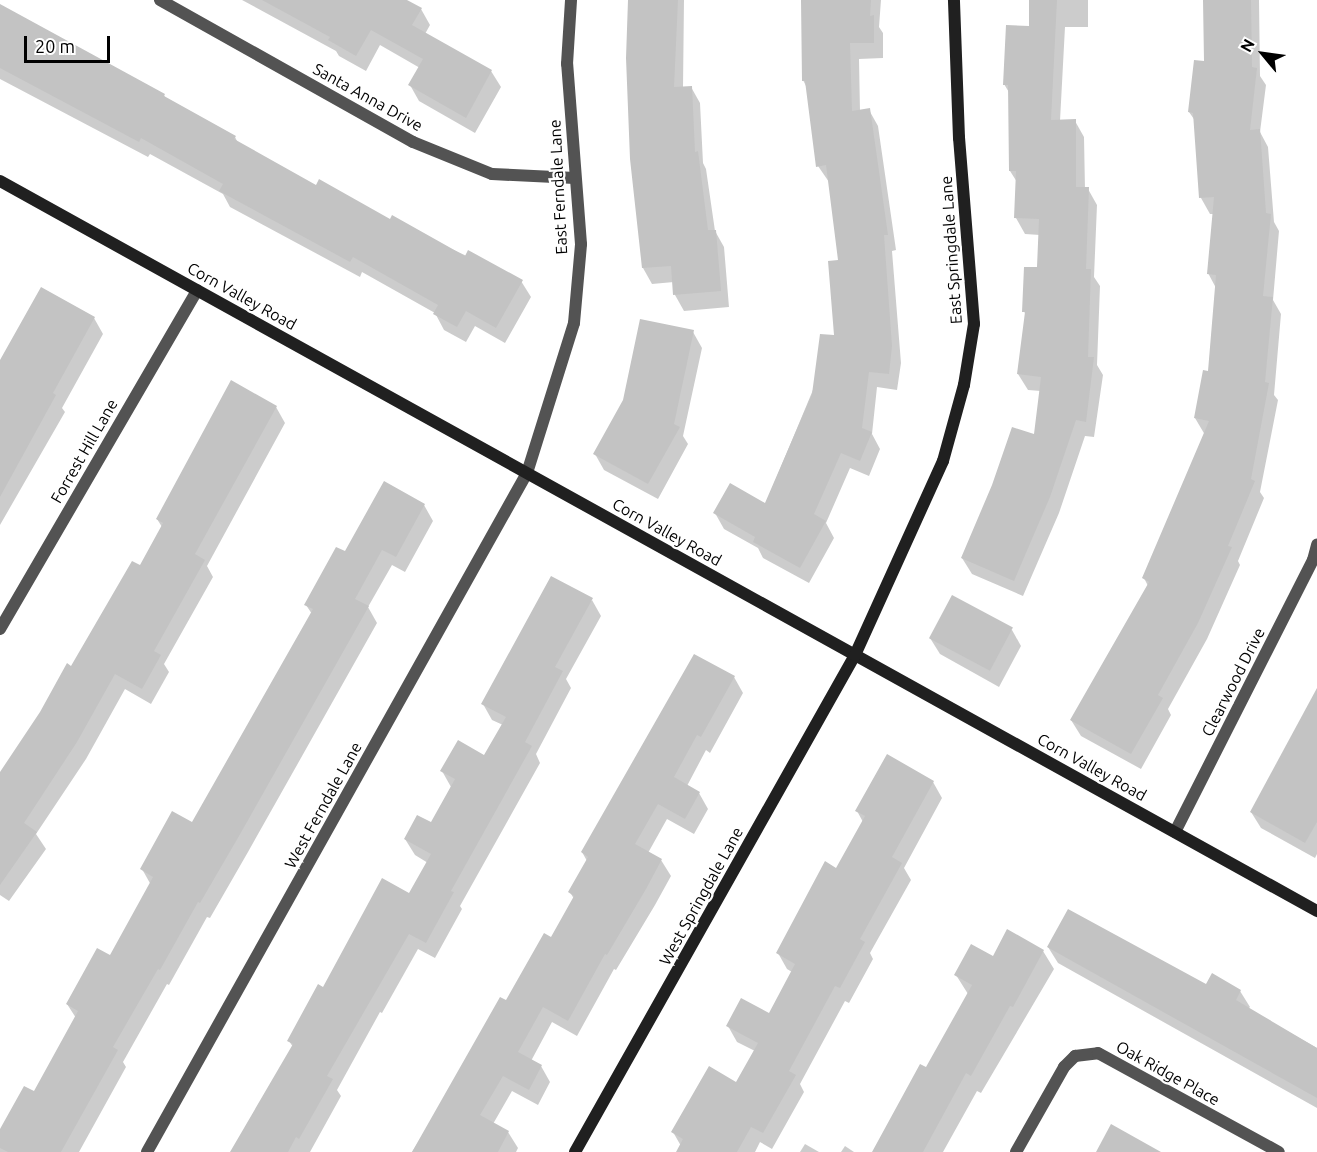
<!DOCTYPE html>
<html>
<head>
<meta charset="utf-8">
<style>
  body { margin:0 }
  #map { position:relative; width:1317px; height:1152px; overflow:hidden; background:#fff; font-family:Ubuntu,sans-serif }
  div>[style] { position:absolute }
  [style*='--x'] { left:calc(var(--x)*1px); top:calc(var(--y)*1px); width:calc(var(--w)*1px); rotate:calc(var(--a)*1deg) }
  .shadow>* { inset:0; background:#0003 }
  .building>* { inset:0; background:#c3c3c3; transform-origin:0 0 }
  .street>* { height:12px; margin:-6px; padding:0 6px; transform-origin:6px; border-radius:6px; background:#535353 }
  .secondary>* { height:12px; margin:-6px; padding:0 6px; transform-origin:6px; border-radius:6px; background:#202020 }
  span { translate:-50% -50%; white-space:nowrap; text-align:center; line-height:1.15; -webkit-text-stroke:4.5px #fff; paint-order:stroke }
  .street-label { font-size:16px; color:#000 }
  .north { position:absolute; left:1233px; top:24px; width:60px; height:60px; -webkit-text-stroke:4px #fff; paint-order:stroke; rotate:299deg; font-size:16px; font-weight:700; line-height:24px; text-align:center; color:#000 }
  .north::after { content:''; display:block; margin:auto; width:21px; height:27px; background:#000; clip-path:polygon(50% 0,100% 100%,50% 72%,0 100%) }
  .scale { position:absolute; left:24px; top:36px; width:86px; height:27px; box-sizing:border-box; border:3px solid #000; border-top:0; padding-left:8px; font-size:18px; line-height:21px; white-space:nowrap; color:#000; -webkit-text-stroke:4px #fff; paint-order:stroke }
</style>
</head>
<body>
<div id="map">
  <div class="shadow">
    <div style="clip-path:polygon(242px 0,404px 0,421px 9px,430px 25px,425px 34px,491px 71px,501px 87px,475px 133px,419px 101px,410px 85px,420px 68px,380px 45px,366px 71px,339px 56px,336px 51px)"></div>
    <div style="clip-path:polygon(629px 0,684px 0,683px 88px,691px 87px,700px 103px,703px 163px,706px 169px,715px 231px,724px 247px,729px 307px,684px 311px,675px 295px,674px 282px,652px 284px,643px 268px)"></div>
    <div style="clip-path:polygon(810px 0,881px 0,879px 27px,883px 33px,883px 58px,859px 59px,860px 111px,869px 110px,878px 126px,896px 250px,892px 251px,901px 363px,897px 390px,877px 387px,872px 434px,880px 449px,869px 476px,850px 468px,826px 523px,834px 538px,809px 583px,763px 558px,758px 548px,724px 529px,715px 513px,765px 505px,835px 337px,840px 261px,829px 182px,818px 166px,807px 88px,803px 80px)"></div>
    <div style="clip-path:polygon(1030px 0,1088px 0,1088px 27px,1065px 27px,1060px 121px,1075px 121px,1084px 137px,1085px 189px,1088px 189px,1097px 205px,1094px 277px,1100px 286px,1097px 365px,1103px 375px,1094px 437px,1085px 436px,1059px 513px,1023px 596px,972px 574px,962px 558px,1035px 436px,1041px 391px,1028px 390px,1018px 374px,1026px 316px,1024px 311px,1039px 269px,1040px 235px,1025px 234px,1016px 218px,1017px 182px,1010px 171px,1010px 94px,1004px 84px,1030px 28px)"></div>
    <div style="clip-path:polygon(1204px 0,1259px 0,1260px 76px,1266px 85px,1260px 132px,1268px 147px,1274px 222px,1279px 231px,1273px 300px,1281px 314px,1274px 395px,1278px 400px,1260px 492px,1264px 498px,1238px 561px,1240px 565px,1207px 639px,1168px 709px,1171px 715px,1141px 769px,1081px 736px,1071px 720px,1148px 586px,1144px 578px,1205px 435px,1195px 418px,1209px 373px,1216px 288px,1208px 273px,1214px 214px,1210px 214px,1201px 198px,1196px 122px,1189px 112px,1206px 63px)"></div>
    <div style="clip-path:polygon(0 5px,164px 95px,166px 100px,235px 137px,238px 143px,317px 187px,521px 281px,531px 297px,505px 343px,475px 326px,466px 342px,444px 330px,435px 313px,362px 272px,360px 277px,230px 207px,223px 194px,150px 154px,148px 157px,0 79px)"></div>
    <div style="clip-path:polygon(94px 318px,103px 334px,62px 408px,65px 412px,0 525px,0 363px)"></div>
    <div style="clip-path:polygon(693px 332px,702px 348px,683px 436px,688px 444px,658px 499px,604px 470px,595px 454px)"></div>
    <div style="clip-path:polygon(276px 407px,285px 423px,207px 566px,213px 577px,164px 664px,169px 672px,151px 704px,125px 689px,86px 759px,36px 834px,46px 849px,9px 901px,0 895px,0 774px,140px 567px,162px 527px,157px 519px)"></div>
    <div style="clip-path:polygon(424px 505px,433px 521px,405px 572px,392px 565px,368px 607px,377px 623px,248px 852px,210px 918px,207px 917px,169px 985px,167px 984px,123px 1062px,126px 1067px,79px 1152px,0 1152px,0 1132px,34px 1093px,76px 1018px,67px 1004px,111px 957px,151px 885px,142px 869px,193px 824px,312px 614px,306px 605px,345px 553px)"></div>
    <div style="clip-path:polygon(592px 600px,601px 616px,566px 679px,571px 688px,536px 754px,540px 763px,460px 906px,462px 909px,435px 958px,418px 949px,382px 1013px,380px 1012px,337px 1090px,341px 1096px,310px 1152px,233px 1152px,293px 1047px,289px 1041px,324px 989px,410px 895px,428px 863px,415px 855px,405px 839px,432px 824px,451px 787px,442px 771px,485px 757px,503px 725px,492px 720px,483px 704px)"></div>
    <div style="clip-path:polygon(1012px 630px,1021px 646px,999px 687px,940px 654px,930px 638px)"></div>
    <div style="clip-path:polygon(734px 677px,743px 693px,710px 753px,706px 750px,687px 786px,699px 793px,708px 809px,694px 834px,667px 819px,648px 853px,661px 860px,671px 876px,655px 905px,616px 970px,614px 969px,577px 1036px,552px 1022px,531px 1061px,541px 1066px,550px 1082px,538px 1105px,512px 1091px,493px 1124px,508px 1132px,518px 1148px,516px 1152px,412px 1152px,507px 1002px,552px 939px,574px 899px,570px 892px,587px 861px,582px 852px)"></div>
    <div style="clip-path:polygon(1317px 692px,1317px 854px,1315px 858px,1261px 828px,1251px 812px)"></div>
    <div style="clip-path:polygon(933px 782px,942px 798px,904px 868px,911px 880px,870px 953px,873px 959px,849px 1003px,845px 1001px,800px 1084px,804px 1092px,772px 1149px,760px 1142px,755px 1152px,678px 1152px,681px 1146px,673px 1132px,737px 1084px,755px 1051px,737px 1042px,728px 1026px,769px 1015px,792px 972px,787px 969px,778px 953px,837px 870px,863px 822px,857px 811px)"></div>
    <div style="clip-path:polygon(1048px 947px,1206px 986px,1240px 991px,1250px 1007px,1248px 1009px,1317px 1048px,1317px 1108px,1058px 963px)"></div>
    <div style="clip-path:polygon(1043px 951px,1054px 969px,981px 1093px,977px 1091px,943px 1152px,873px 1152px,926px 1069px,968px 994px,956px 975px,993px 958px)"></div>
    <div style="clip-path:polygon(805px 1144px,819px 1152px,800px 1152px)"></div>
    <div style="clip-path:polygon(845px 1146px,854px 1152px,841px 1152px)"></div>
  </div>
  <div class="building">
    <div style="clip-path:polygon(262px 0,407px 0,422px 8px,412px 25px,492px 70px,466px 118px,408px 85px,423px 59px,371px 30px,356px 56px,328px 40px,330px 37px)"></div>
    <div style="clip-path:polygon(628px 0,678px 0,674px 87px,692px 86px,695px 152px,698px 151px,708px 230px,716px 230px,721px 291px,673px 295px,671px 266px,642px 268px,630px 159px,626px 58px)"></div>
    <div style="clip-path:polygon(801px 0,871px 0,870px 16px,874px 15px,874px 43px,850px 43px,852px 111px,870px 108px,888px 235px,884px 235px,892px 346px,889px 374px,869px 372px,862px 428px,872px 432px,860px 461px,841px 453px,814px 514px,826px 521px,800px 568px,753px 542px,755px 537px,713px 513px,730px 483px,765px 503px,812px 394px,820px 334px,834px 335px,828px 261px,838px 260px,826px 165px,816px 167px,805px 81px,802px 81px)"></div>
    <div style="clip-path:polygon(1029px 0,1057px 0,1051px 120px,1076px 119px,1076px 187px,1089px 187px,1086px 269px,1091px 269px,1088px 357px,1094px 357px,1086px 422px,1076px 420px,1050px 497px,1014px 581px,961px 558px,992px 485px,1012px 427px,1034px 434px,1041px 377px,1017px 374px,1025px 312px,1022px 312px,1024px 267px,1037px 267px,1039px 219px,1014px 218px,1016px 171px,1009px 171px,1008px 85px,1003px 85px,1006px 25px,1029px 26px)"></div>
    <div style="clip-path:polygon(1203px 0,1251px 0,1252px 67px,1257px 68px,1250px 130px,1260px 129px,1266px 213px,1271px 214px,1263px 296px,1273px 297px,1265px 382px,1269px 383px,1251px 479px,1255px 481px,1228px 546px,1232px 547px,1198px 623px,1158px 695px,1163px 698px,1131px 754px,1070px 720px,1149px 582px,1142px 578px,1209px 421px,1194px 418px,1203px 370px,1208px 371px,1216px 275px,1207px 274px,1214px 197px,1199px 198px,1193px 113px,1188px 112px,1194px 60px,1204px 61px)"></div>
    <div style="clip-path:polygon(0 4px,165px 94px,164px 96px,236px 136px,234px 139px,316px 185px,319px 179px,390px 219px,392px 215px,465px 256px,468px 250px,523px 280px,496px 328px,466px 311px,457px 327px,433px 314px,438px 305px,353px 257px,350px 262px,219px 191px,223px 184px,141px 138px,139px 142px,0 68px)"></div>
    <div style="clip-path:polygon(41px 287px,95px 317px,53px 393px,56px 395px,0 497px,0 360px)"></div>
    <div style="clip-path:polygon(640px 319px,694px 330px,674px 424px,680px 427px,648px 484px,593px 454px,623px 400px)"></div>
    <div style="clip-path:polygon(231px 380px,277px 406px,195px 554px,205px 560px,154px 651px,161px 655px,142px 689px,115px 674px,77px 742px,24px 823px,37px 832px,0 885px,0 772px,40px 712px,67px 663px,71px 666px,132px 561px,140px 565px,163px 523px,156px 519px)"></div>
    <div style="clip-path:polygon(384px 481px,425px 504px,396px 557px,382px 550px,355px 599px,369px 606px,239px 836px,200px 903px,198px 902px,160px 970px,158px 969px,113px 1047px,118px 1050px,61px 1152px,8px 1152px,0 1148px,0 1129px,24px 1086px,34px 1091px,78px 1011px,66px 1004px,97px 948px,110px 955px,153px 877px,140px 869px,172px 811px,192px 822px,313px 609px,304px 605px,336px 547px,345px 551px)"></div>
    <div style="clip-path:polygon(551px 576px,593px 598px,555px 667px,563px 671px,525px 742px,532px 746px,451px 891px,454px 892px,426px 943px,409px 934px,327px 1076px,333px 1079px,299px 1139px,296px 1137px,288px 1152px,230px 1152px,293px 1044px,287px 1041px,318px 984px,323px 987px,382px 878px,409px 893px,431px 854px,404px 839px,417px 815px,431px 822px,455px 779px,440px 771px,458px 740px,484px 755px,506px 717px,481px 704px)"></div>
    <div style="left:952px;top:595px;width:69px;height:49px;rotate:28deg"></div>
    <div style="clip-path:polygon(694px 654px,735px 676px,701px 737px,697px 735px,674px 777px,700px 792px,685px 819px,658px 804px,635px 844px,662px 859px,646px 889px,607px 955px,605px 954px,568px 1021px,543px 1007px,518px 1052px,542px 1065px,529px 1090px,503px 1076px,480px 1115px,509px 1131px,498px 1152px,412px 1152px,500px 997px,506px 1000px,544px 933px,551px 937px,574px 896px,568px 892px,588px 857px,581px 852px)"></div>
    <div style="clip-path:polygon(1317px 688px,1317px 822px,1305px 843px,1250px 812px)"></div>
    <div style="clip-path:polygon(887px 754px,934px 781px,892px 857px,902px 863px,860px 939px,865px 942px,840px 988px,835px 986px,789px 1071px,796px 1075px,763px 1133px,751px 1127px,737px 1152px,676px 1152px,683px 1139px,671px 1132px,709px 1066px,736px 1082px,758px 1043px,726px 1026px,741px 998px,769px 1013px,795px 964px,776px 953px,825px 861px,836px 868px,865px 816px,855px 811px)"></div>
    <div style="clip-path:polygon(1068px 909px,1206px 984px,1212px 973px,1241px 990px,1236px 1000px,1317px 1048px,1317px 1098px,1047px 947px)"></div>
    <div style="clip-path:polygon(1007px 929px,1044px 950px,1013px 1007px,1010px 1006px,971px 1076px,966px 1073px,923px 1152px,872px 1152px,920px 1064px,926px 1067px,972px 985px,954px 975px,971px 944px,993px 956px)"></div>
    <div style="clip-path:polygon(1111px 1124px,1161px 1152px,1096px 1152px)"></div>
  </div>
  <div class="street">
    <div style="--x:160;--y:0;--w:290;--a:29.3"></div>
    <div style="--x:413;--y:142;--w:85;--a:22.1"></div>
    <div style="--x:492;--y:174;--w:83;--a:2.8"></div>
    <div style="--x:0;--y:629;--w:392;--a:-59.8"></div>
    <div style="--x:1175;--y:832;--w:305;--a:-63.1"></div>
    <div style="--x:1313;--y:560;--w:16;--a:-75"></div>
    <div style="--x:147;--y:1152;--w:778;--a:-60.77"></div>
    <div style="--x:527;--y:473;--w:157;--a:-72.6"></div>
    <div style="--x:574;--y:323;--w:79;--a:-84.9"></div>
    <div style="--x:581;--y:244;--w:181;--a:-94.4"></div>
    <div style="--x:567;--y:64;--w:64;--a:-86.4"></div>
    <div style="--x:1016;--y:1152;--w:98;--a:-60.5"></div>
    <div style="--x:1064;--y:1067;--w:16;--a:-45"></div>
    <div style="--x:1075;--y:1056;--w:23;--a:-7"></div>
    <div style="--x:1098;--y:1053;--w:206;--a:28.7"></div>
  </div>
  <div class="secondary">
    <div style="--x:0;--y:181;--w:1506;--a:29"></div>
    <div style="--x:575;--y:1152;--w:570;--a:-60.6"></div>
    <div style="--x:855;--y:655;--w:213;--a:-65.6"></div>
    <div style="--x:943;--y:461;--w:79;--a:-74.6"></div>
    <div style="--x:964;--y:385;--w:62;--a:-80.7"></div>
    <div style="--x:974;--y:324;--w:187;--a:-94.6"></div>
    <div style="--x:959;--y:138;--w:138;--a:-92.1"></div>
  </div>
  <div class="street-label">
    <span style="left:368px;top:97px;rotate:29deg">Santa Anna Drive</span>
    <span style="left:558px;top:187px;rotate:-93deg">East Ferndale Lane</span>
    <span style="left:951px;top:250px;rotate:-94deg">East Springdale Lane</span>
    <span style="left:242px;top:296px;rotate:29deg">Corn Valley Road</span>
    <span style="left:84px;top:451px;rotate:-60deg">Forrest Hill Lane</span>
    <span style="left:667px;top:532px;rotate:29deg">Corn Valley Road</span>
    <span style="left:1233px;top:682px;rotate:-63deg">Clearwood Drive</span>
    <span style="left:1092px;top:767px;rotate:29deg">Corn Valley Road</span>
    <span style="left:323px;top:805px;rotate:-61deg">West Ferndale Lane</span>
    <span style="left:701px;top:896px;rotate:-61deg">West Springdale Lane</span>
    <span style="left:1168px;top:1073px;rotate:29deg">Oak Ridge Place</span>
  </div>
  <div class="north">N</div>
  <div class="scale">20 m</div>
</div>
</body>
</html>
